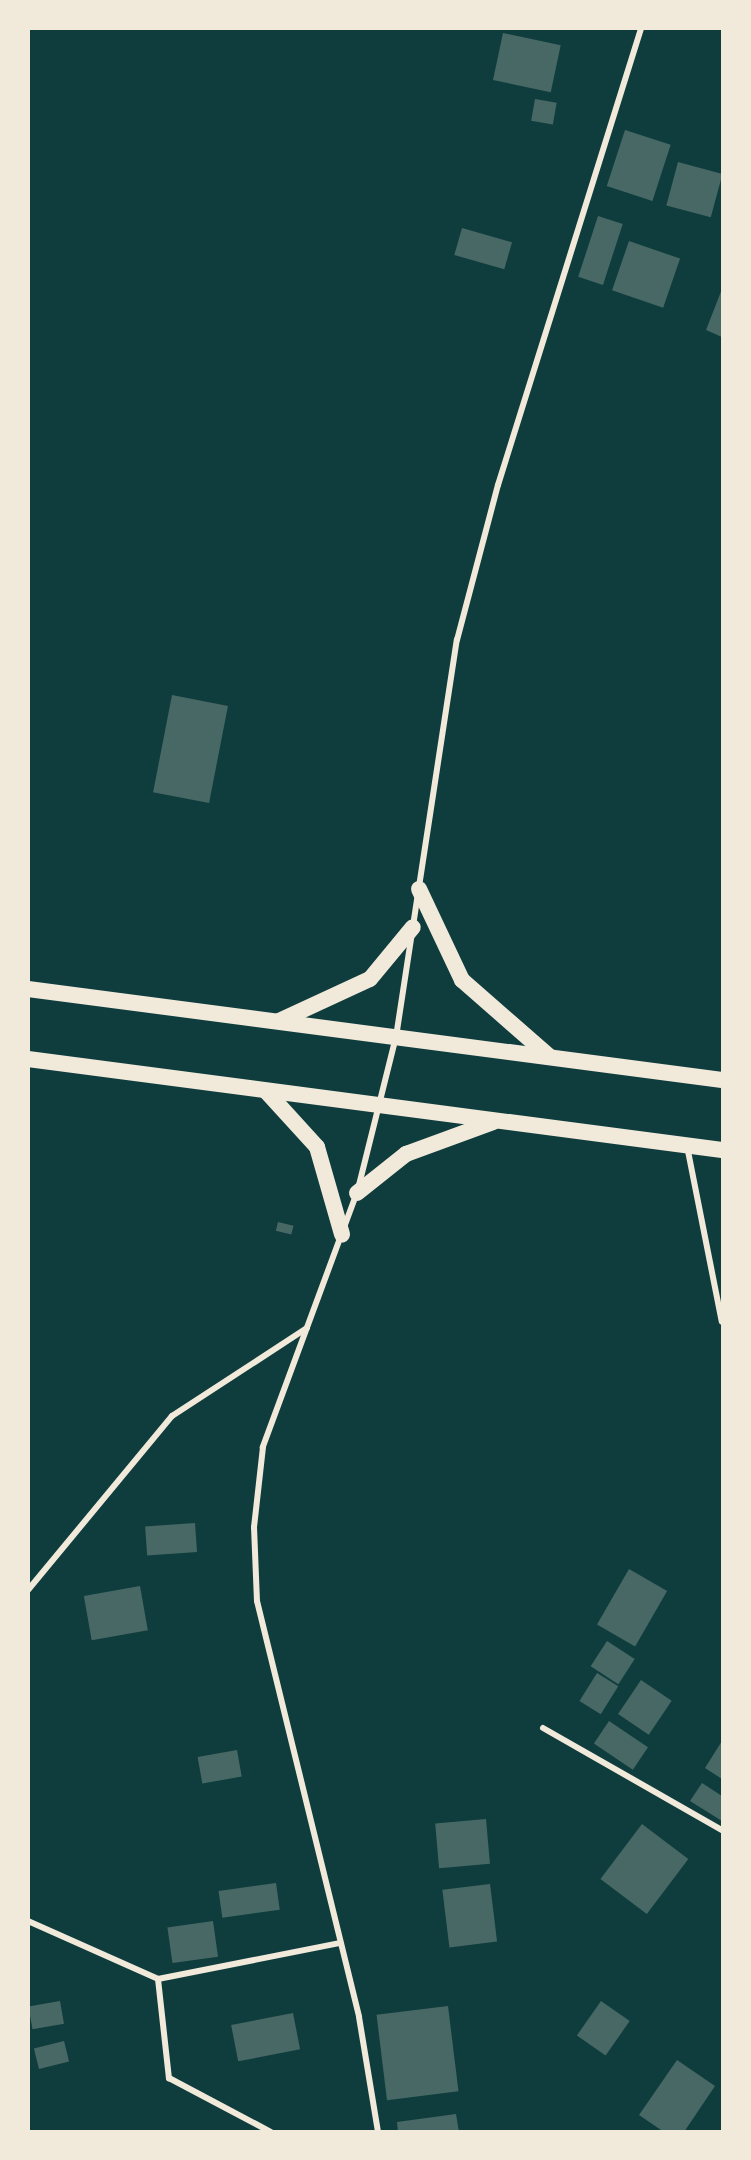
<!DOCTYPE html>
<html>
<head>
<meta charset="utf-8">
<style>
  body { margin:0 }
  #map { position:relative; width:751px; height:2160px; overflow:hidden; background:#0f3d3e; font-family:Lato,sans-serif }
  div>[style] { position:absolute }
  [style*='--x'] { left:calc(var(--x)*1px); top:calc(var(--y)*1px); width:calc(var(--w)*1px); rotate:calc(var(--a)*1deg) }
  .building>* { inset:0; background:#486865; transform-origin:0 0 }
  .minor>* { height:6px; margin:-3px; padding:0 3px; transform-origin:3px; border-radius:3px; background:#f1e9da }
  .trunk>* { height:16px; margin:-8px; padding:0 8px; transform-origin:8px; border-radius:8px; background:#f1e9da }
  span { translate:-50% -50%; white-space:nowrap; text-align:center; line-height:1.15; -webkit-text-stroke:6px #f1e9da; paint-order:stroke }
  .frame { position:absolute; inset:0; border:30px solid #f1e9da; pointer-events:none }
</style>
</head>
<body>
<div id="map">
  <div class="building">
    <div style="left:503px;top:33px;width:59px;height:48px;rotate:12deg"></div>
    <div style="left:535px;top:99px;width:22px;height:22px;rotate:10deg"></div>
    <div style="left:625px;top:130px;width:48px;height:59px;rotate:18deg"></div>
    <div style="left:678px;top:162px;width:46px;height:45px;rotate:15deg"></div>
    <div style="left:598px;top:216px;width:26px;height:64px;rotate:18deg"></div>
    <div style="left:462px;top:228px;width:52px;height:28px;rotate:16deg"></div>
    <div style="left:629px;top:241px;width:54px;height:52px;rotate:19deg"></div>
    <div style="clip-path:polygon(722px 289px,722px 337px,706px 330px)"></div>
    <div style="left:172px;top:695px;width:57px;height:99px;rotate:11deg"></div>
    <div style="left:278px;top:1222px;width:16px;height:9px;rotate:14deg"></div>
    <div style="left:195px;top:1523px;width:29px;height:50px;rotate:86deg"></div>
    <div style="left:629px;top:1569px;width:44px;height:64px;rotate:30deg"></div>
    <div style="left:140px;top:1586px;width:45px;height:57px;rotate:80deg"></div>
    <div style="left:607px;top:1641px;width:33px;height:30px;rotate:33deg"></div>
    <div style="left:597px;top:1673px;width:25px;height:33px;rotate:32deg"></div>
    <div style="left:641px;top:1680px;width:37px;height:41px;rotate:34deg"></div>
    <div style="left:609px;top:1721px;width:47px;height:27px;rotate:34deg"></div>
    <div style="clip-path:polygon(722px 1741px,722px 1779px,705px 1768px)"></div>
    <div style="left:237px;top:1750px;width:27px;height:40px;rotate:80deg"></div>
    <div style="clip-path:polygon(702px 1783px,722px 1796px,722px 1821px,690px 1801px)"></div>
    <div style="left:486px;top:1819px;width:45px;height:51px;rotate:85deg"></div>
    <div style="left:642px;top:1824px;width:58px;height:69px;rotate:37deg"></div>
    <div style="left:276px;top:1883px;width:27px;height:58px;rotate:82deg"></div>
    <div style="left:490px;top:1884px;width:58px;height:48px;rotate:83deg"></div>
    <div style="left:213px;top:1921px;width:36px;height:46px;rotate:82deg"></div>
    <div style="left:60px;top:2001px;width:23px;height:32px;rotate:80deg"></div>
    <div style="left:601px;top:2001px;width:35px;height:42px;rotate:35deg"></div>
    <div style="left:448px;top:2006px;width:86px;height:72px;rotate:83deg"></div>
    <div style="left:293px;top:2013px;width:37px;height:63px;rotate:79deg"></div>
    <div style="left:64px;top:2041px;width:21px;height:31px;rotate:76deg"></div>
    <div style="clip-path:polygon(677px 2060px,715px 2086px,684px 2132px,664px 2132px,639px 2115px)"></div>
    <div style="clip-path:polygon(456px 2114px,459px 2132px,398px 2132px,397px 2122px)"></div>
  </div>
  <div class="minor">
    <div style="--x:687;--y:1146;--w:179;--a:78.8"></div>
    <div style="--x:359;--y:1185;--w:153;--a:-76"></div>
    <div style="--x:396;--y:1037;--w:402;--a:-81.3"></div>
    <div style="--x:457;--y:640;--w:160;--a:-75.2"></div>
    <div style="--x:498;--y:485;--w:479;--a:-72.6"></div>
    <div style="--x:356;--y:1195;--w:269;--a:110.3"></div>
    <div style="--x:263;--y:1447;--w:81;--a:96.4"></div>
    <div style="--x:254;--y:1527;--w:74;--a:87.7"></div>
    <div style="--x:257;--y:1601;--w:428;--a:76.2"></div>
    <div style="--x:359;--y:2017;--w:117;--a:80.6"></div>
    <div style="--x:28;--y:1590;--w:226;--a:-50.4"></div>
    <div style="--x:172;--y:1416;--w:161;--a:-33.1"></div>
    <div style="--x:543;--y:1728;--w:206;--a:29.7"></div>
    <div style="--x:28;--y:1921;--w:142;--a:24"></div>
    <div style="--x:158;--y:1979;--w:186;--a:-11.2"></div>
    <div style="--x:158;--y:1979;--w:100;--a:83.7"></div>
    <div style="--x:169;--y:2078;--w:115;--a:27.9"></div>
  </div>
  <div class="trunk">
    <div style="--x:419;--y:889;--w:101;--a:64.7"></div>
    <div style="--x:462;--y:980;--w:117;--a:41.2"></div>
    <div style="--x:28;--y:989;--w:700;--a:7.47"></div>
    <div style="--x:279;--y:1021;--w:100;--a:-24.8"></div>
    <div style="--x:370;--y:979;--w:67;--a:-50.4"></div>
    <div style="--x:28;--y:1059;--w:700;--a:7.47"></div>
    <div style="--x:266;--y:1091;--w:76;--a:47.7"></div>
    <div style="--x:317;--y:1147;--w:91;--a:74"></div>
    <div style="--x:357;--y:1193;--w:63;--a:-38.5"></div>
    <div style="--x:406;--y:1154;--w:93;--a:-20.2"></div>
  </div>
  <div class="frame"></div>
</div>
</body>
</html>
